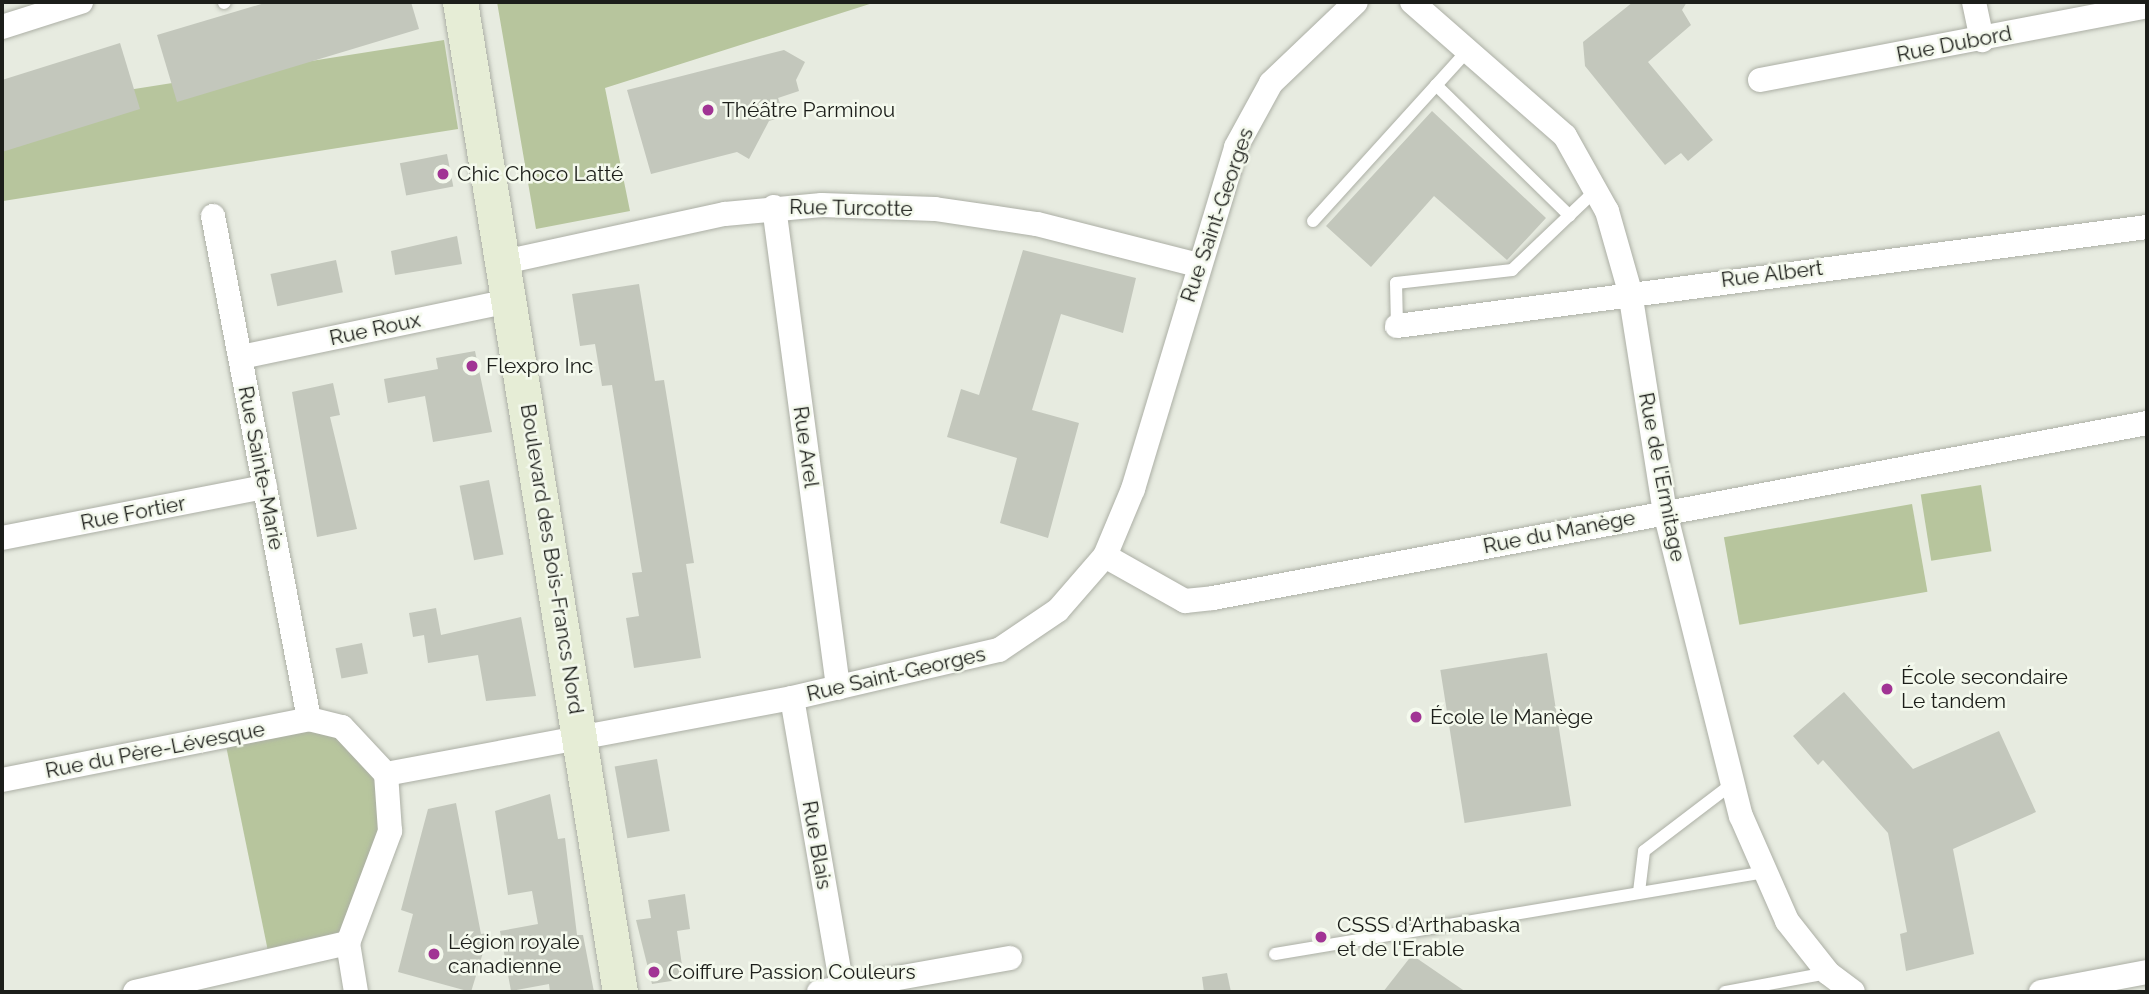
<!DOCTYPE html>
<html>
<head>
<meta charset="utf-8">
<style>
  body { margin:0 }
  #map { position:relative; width:2149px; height:994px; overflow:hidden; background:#e7ebe0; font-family:Raleway,sans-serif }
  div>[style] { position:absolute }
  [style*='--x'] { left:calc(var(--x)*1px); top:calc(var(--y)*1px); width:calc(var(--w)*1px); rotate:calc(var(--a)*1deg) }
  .green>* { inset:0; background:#b7c59d; transform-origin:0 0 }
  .building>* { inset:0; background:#c3c7bc; transform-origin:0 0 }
  .roads { filter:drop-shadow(0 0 2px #acafa5) drop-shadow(0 0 2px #acafa5) }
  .lane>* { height:12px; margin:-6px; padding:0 6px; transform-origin:6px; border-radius:6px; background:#fff }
  .street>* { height:24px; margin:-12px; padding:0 12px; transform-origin:12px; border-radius:12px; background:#fff }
  .secondary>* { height:35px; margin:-17.5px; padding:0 17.5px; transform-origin:17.5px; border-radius:17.5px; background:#e6edd6 }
  .dots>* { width:19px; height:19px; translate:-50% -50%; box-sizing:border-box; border:4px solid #f4f9ed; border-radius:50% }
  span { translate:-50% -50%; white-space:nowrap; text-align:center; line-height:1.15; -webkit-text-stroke:5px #f4f9ed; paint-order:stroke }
  .street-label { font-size:21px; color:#1c1e1a }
  .poi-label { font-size:21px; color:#1c1e1a }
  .left { translate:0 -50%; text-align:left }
  .frame { position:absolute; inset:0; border:4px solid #1c1e1a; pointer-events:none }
</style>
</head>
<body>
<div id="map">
  <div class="green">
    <div style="clip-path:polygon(497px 2px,876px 2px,605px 88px,630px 211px,536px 229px)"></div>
    <div style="left:444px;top:40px;width:90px;height:464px;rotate:81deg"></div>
    <div style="left:1981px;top:485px;width:67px;height:61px;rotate:81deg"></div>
    <div style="left:1912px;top:504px;width:89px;height:191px;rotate:80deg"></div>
    <div style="clip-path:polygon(342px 727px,392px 801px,348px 943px,270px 961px,224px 736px)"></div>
  </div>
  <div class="building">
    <div style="clip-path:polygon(268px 2px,411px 2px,419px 29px,177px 102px,157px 35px)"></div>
    <div style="clip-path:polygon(1633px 2px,1687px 2px,1682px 10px,1691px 25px,1648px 62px,1713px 140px,1688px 161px,1681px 153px,1665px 165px,1585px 66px,1583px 42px)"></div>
    <div style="clip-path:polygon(120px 43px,140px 109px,2px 152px,2px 80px)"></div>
    <div style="clip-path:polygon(784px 50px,805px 62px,796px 80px,799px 91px,778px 98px,785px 116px,769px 121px,749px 159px,737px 152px,651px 174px,627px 90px)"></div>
    <div style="clip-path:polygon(1432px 111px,1546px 218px,1507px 260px,1434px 196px,1371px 267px,1326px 226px)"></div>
    <div style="left:447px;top:154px;width:33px;height:48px;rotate:79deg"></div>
    <div style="clip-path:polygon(457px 236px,462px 264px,395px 275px,391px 251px)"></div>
    <div style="clip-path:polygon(1023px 250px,1136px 278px,1123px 333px,1061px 314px,1032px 410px,1079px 423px,1048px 538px,1000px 523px,1017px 458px,947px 437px,961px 389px,979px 395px)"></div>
    <div style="left:336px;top:260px;width:33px;height:67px;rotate:78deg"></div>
    <div style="clip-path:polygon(639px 284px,655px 381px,664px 380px,694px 563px,686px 564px,701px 658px,634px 668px,626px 618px,639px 616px,632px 573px,642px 572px,612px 385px,602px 386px,595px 344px,580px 346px,572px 294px)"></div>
    <div style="clip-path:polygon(475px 351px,492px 432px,433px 442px,425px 396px,388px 403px,384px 379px,438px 369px,436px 358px)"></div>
    <div style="clip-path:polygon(333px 383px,340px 415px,330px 417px,357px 529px,317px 537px,292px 392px)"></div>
    <div style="left:489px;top:480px;width:76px;height:30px;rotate:79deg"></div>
    <div style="clip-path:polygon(436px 608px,441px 635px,521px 617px,536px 696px,486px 701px,478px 655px,428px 663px,424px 635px,413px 637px,409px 613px)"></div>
    <div style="left:362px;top:643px;width:31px;height:27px;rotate:79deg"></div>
    <div style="left:1547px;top:653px;width:155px;height:108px;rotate:81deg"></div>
    <div style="clip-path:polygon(1844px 692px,1913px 769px,1999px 731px,2036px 812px,1953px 849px,1974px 954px,1906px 971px,1900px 934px,1907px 932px,1888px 833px,1823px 760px,1818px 765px,1793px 736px)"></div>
    <div style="left:657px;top:759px;width:73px;height:43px;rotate:80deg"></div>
    <div style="clip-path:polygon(550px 794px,558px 839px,565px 838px,577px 935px,583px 935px,594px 992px,550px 992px,549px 984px,511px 991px,500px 931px,538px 924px,532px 891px,508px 895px,495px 811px)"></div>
    <div style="clip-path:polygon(456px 803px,481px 934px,489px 933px,471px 992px,398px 972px,413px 914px,401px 910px,428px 809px)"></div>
    <div style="clip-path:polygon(685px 894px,690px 929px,677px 931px,684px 979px,652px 984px,636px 920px,651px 918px,648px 900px)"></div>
    <div style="clip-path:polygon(1412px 955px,1466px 992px,1383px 992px)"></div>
    <div style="clip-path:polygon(1227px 973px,1231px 992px,1204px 992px,1202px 977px)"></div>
  </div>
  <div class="roads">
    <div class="lane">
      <div style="--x:224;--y:3;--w:1;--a:-45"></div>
      <div style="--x:1436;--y:85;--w:187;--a:44.4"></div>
      <div style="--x:1313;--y:221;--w:229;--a:-47.8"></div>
      <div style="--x:1397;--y:326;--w:43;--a:-91.3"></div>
      <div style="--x:1396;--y:283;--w:117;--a:-6.4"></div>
      <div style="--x:1512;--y:270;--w:116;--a:-43.6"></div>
      <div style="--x:1639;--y:892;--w:41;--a:-83"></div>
      <div style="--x:1644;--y:851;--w:111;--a:-37.3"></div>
      <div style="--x:1275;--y:954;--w:495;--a:-9.5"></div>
      <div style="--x:1725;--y:992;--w:105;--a:-10.5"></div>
    </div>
    <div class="street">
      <div style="--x:1412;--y:2;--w:203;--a:41.2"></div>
      <div style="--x:1565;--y:136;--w:86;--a:60.8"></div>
      <div style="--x:1607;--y:211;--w:84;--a:74.1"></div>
      <div style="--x:1630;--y:292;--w:223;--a:81"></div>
      <div style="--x:1665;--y:512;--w:313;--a:76"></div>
      <div style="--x:1741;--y:816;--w:115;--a:66.3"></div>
      <div style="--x:1787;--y:921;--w:66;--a:51.7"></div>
      <div style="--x:1828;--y:973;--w:31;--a:37"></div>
      <div style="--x:1974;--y:2;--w:39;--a:78"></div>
      <div style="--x:2;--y:27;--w:83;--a:-17.6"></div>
      <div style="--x:1760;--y:80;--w:394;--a:-10.8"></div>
      <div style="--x:774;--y:207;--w:485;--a:82.4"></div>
      <div style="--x:213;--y:216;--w:512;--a:79.19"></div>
      <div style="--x:504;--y:262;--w:226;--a:-12.3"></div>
      <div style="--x:725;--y:214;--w:97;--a:-5.3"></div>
      <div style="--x:822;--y:205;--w:113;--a:2"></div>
      <div style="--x:935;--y:209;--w:103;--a:8.4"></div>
      <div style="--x:1037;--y:224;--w:166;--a:14.3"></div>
      <div style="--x:1397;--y:326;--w:757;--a:-7.52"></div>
      <div style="--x:241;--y:357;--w:274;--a:-11.8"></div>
      <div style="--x:2;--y:538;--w:268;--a:-11"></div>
      <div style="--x:1105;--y:556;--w:92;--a:29.4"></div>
      <div style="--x:1185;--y:601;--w:28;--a:-6"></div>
      <div style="--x:1213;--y:598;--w:950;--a:-10.61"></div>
      <div style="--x:792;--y:698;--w:298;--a:80.2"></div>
      <div style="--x:2;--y:780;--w:313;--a:-11.2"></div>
      <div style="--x:309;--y:719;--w:34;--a:14"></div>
      <div style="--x:342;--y:727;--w:64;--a:46.9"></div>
      <div style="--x:386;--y:774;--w:413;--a:-10.6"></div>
      <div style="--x:792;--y:698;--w:212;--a:-13.1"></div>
      <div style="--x:999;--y:650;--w:71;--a:-34.1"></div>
      <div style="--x:1058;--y:610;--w:72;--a:-49"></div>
      <div style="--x:1105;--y:556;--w:73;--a:-67.3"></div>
      <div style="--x:1133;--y:489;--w:357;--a:-73.2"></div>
      <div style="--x:1236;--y:147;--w:73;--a:-61.3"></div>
      <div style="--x:1271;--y:83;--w:117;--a:-43.6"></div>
      <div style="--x:135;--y:992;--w:219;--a:-13"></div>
      <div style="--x:356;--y:992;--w:50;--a:-99.3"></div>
      <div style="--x:348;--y:943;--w:120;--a:-69.4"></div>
      <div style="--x:390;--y:831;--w:57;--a:-94"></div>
      <div style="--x:819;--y:992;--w:194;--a:-10.1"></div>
      <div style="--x:2041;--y:992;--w:108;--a:-10.7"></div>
    </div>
    <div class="secondary">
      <div style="--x:460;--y:2;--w:1003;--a:80.82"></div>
    </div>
  </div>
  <div class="dots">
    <div style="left:708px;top:110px;background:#a13494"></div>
    <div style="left:443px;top:174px;background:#a13494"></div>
    <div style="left:472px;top:366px;background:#a13494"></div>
    <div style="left:1887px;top:689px;background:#a13494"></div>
    <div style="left:1416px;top:717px;background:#a13494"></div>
    <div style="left:1321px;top:937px;background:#a13494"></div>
    <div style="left:434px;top:954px;background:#a13494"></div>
    <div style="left:654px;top:972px;background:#a13494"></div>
  </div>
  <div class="street-label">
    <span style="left:1954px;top:44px;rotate:-11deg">Rue Dubord</span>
    <span style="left:851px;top:208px;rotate:1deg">Rue Turcotte</span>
    <span style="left:1217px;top:215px;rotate:-71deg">Rue Saint-Georges</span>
    <span style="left:1772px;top:274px;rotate:-7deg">Rue Albert</span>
    <span style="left:375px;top:329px;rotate:-12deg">Rue Roux</span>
    <span style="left:806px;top:447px;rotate:82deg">Rue Arel</span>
    <span style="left:261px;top:468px;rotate:79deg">Rue Sainte-Marie</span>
    <span style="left:1662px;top:477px;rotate:79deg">Rue de l'Ermitage</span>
    <span style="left:133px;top:513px;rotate:-11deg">Rue Fortier</span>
    <span style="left:1559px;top:532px;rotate:-11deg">Rue du Manège</span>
    <span style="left:552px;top:559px;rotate:81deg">Boulevard des Bois-Francs Nord</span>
    <span style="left:896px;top:674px;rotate:-13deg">Rue Saint-Georges</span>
    <span style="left:155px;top:750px;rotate:-11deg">Rue du Père-Lévesque</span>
    <span style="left:817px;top:845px;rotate:80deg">Rue Blais</span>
  </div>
  <div class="poi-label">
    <span class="left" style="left:722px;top:110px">Théâtre Parminou</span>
    <span class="left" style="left:457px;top:174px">Chic Choco Latté</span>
    <span class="left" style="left:486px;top:366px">Flexpro Inc</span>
    <span class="left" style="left:1901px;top:689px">École secondaire<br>Le tandem</span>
    <span class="left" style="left:1430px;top:717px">École le Manège</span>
    <span class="left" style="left:1337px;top:937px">CSSS d'Arthabaska<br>et de l'Erable</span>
    <span class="left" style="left:448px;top:954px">Légion royale<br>canadienne</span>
    <span class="left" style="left:668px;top:972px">Coiffure Passion Couleurs</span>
  </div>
  <div class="frame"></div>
</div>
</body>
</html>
